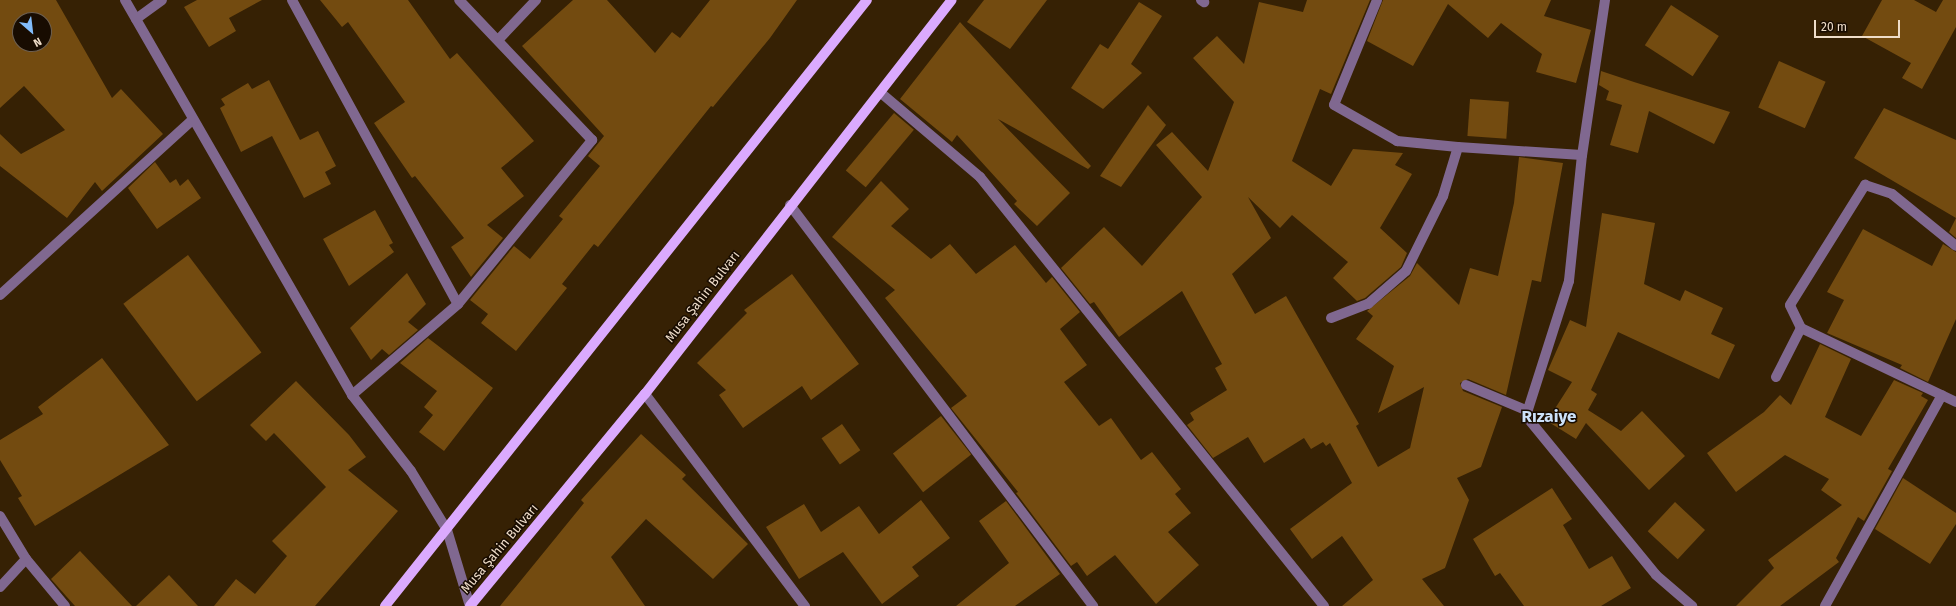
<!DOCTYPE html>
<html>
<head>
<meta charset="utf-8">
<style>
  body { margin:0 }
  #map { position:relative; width:1956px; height:606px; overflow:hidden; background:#362104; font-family:"Fira Sans",sans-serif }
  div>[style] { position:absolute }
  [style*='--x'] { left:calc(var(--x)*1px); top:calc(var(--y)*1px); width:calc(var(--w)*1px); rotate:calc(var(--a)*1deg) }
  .building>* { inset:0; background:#734b10; transform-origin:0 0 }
  .minor>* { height:10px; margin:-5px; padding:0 5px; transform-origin:5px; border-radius:5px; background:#806890 }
  .major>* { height:10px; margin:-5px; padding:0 5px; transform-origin:5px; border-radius:5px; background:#dbaafe }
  span { translate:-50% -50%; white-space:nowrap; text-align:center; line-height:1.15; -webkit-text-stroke:3px #180c01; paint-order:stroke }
  .street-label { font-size:13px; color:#efddc9 }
  .district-label { font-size:17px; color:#cde2fa; font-weight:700 }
  .north { position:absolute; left:12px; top:12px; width:40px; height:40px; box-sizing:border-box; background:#180c01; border:1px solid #6e6051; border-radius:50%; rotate:152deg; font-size:11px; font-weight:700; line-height:16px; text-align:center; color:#efddc9 }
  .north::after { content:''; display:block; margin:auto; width:14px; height:18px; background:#82bcfa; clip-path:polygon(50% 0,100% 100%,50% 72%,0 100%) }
  .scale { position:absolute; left:1814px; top:20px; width:86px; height:18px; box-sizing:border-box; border:2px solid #efddc9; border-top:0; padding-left:5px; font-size:12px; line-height:14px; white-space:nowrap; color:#efddc9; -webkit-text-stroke:3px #180c01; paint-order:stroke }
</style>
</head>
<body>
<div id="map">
  <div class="building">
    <div style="clip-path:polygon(evenodd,0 0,56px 0,112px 98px,121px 89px,163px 134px,102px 191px,95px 182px,67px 218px,0 166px,0 134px,21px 154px,65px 130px,24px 86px,0 108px,0 0,20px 20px,44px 20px,44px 44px,20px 44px,20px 20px)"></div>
    <div style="clip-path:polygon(197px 0,262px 0,229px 18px,236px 31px,209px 47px,184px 7px)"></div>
    <div style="clip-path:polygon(320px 0,408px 0,450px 59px,457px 53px,534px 141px,501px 168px,524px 196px,487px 225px,503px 238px,471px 277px,451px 247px,464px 238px,415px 176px,412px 178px,374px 123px,405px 102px,348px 22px,342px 27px)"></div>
    <div style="clip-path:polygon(573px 0,607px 0,655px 53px,672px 32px,680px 38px,710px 0,797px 0,770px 38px,713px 107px,711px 106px,598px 247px,594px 244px,562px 284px,567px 288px,516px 351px,481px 323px,488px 314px,470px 300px,514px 246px,530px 259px,563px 219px,559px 216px,600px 166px,588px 156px,604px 136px,522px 46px)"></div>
    <div style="clip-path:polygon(984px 0,1047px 0,1010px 49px,967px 22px)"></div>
    <div style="clip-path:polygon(1307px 0,1370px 0,1331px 94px,1320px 89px,1292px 161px,1331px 186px,1353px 149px,1403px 153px,1395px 165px,1412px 174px,1380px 228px,1407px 253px,1401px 267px,1365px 298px,1357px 301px,1333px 278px,1348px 262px,1292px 215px,1280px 228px,1248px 197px,1271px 238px,1232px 274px,1255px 314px,1286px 296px,1359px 424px,1356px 426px,1378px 467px,1410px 448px,1424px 387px,1378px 413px,1394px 366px,1356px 339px,1373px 316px,1367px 311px,1410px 276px,1417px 263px,1459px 305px,1470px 268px,1498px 276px,1514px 203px,1519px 157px,1563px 163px,1541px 282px,1532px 280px,1506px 395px,1468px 379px,1460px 383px,1463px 391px,1502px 407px,1481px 467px,1457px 478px,1469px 500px,1445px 568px,1422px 579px,1444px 606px,1342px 606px,1373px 580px,1342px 536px,1312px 559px,1290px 529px,1352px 483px,1330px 443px,1326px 446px,1323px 442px,1311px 449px,1304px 438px,1264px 463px,1248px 437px,1213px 458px,1187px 425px,1194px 420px,1190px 413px,1227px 390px,1215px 368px,1222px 364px,1182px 291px,1119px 337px,1094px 302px,1090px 304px,1061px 268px,1104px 227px,1142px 266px,1202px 197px,1156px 145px,1172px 132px,1208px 171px,1234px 102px,1193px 58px,1217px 36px,1244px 64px,1259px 2px,1303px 12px)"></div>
    <div style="clip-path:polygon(1383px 0,1551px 0,1544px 16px,1591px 30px,1576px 83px,1536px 72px,1542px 54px,1501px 23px,1488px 38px,1448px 4px,1413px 66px,1367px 41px)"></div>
    <div style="clip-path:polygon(1882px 0,1914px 0,1936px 12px,1943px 0,1956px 0,1956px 27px,1922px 89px,1902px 78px,1911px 63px,1862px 36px)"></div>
    <div style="clip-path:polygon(1139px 2px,1162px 16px,1131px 64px,1142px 73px,1103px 109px,1071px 88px,1100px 44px,1108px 49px)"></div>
    <div style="left:1671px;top:5px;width:57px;height:48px;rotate:33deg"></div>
    <div style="clip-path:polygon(960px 22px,1091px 166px,1088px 169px,998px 119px,1070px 193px,1037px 226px,1014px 204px,1017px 201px,957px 135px,952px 142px,900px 99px)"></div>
    <div style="left:1779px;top:61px;width:51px;height:51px;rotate:24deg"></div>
    <div style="clip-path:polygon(1601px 71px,1634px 82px,1730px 112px,1714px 144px,1649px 111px,1638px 153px,1610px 145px,1622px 105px,1606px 100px,1609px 91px,1599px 85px)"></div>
    <div style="clip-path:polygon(269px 80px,300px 140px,318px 131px,336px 166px,325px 172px,331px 184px,304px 198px,272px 136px,241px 152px,220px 108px,225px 105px,221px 99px,248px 83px,252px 89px)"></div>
    <div style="left:1470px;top:99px;width:39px;height:37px;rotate:4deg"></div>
    <div style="clip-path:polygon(1148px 105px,1166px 125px,1121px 187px,1100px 176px)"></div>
    <div style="clip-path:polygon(1884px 108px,1956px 140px,1956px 238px,1949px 232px,1956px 218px,1854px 158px)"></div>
    <div style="left:894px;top:113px;width:26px;height:75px;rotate:40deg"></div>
    <div style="clip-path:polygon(155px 162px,170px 183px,176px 179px,180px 186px,188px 179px,201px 198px,157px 229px,128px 188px)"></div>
    <div style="clip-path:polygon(881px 181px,909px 209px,891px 226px,931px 259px,950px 244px,976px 274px,1015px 245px,1046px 283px,1052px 277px,1080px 312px,1060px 329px,1087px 365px,1064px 382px,1099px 426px,1111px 418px,1141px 460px,1152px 452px,1181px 489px,1175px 494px,1191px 513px,1168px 532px,1199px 565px,1156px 604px,1115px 555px,1087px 576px,1077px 562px,1071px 566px,1016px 493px,1018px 492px,951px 408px,967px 396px,885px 298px,895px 290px,832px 237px)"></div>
    <div style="clip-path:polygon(375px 210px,393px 243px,389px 245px,394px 252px,349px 286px,323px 239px)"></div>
    <div style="clip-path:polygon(1602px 213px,1655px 223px,1644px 284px,1680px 301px,1685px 290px,1723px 308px,1711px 334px,1735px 345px,1719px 379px,1618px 332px,1591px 390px,1597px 394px,1588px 410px,1621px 431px,1642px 411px,1685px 456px,1649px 490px,1586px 423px,1576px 439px,1547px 421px,1572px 382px,1548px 370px,1570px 320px,1586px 327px)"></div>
    <div style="clip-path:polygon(1863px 229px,1932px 266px,1943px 244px,1956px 252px,1956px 319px,1928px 382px,1900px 368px,1902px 365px,1827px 333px,1844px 300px,1827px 292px)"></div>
    <div style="left:188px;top:255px;width:122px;height:81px;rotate:53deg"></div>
    <div style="clip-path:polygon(407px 273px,426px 304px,408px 322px,418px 330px,389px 355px,382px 349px,371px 360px,350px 328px)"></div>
    <div style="clip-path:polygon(792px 274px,859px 364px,811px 400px,802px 386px,743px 428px,719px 395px,726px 390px,697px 363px,747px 313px,744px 310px)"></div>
    <div style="clip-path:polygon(428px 338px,493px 388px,444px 451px,419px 432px,433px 415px,424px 407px,437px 391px,400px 363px)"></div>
    <div style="clip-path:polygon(1820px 344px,1851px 359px,1825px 417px,1861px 436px,1894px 380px,1923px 393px,1921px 396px,1928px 400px,1888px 469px,1892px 471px,1864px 521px,1858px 517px,1836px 558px,1839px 562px,1780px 606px,1736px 606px,1774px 568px,1768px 560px,1842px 505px,1821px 490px,1829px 479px,1785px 455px,1736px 492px,1707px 453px,1764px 412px,1780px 395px,1791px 405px)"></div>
    <div style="clip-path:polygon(102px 358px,169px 445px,35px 526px,18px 498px,22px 496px,0 460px,0 440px,43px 414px,38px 407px)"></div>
    <div style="clip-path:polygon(296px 381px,349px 435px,366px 457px,348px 470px,398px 511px,315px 606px,214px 606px,236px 579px,255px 594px,287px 556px,272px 541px,326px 487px,274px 433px,266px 441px,250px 425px)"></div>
    <div style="left:941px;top:416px;width:49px;height:61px;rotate:52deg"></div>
    <div style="left:842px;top:424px;width:32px;height:25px;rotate:55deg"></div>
    <div style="clip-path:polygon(641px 434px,686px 475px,682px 479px,748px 544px,713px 579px,646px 519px,611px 557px,645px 606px,500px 606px,584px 503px,581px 500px)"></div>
    <div style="clip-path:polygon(1903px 478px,1956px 513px,1956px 524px,1930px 564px,1875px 529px)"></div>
    <div style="clip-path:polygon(1552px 488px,1572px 519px,1563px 525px,1589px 569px,1612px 556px,1631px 588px,1601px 606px,1524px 606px,1500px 573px,1495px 576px,1473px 539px)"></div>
    <div style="clip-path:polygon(921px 500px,950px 538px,912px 567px,919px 576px,882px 604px,843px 552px,799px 579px,766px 527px,804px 504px,821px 532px,859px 506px,879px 534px)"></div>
    <div style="clip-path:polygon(1006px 501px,1060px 574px,1015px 606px,956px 606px,1009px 563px,979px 521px)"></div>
    <div style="left:1675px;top:502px;width:41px;height:40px;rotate:43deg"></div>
    <div style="clip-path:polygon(80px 551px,132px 606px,75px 606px,66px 596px,51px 579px)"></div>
    <div style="clip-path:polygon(169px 575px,198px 606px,136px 606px)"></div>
  </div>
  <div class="minor">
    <div style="--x:125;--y:0;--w:456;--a:60.1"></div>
    <div style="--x:352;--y:395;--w:96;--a:52.2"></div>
    <div style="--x:411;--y:471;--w:69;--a:58.6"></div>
    <div style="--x:447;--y:530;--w:79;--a:73.2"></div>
    <div style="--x:292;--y:0;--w:346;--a:61.4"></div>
    <div style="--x:458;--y:304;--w:212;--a:-50.7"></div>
    <div style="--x:592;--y:140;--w:193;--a:-133.5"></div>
    <div style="--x:1201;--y:0;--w:4;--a:34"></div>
    <div style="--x:1377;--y:0;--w:113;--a:112.3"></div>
    <div style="--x:1334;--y:105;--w:73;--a:29.7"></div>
    <div style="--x:1397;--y:141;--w:61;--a:5.6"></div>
    <div style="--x:1605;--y:0;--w:157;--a:98.4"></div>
    <div style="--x:1582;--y:155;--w:127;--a:95.9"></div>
    <div style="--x:1569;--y:281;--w:142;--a:107.7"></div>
    <div style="--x:1526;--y:416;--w:205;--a:50.7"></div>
    <div style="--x:1656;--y:575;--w:48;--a:40.7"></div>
    <div style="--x:136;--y:19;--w:32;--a:-36"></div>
    <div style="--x:499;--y:39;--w:54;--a:-46.5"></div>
    <div style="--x:881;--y:93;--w:130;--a:40.3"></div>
    <div style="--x:980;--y:177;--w:550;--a:51.28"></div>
    <div style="--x:790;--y:205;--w:503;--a:52.92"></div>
    <div style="--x:0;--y:295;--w:260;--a:-42.3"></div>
    <div style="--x:1331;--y:318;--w:40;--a:-21"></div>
    <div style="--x:1368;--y:304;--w:50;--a:-41"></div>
    <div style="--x:1406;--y:271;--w:84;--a:-63.7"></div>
    <div style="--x:1443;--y:196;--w:51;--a:-73"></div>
    <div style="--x:1458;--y:147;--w:124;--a:3.7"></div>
    <div style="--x:1801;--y:328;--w:25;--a:-116"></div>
    <div style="--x:1790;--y:305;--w:142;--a:-58"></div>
    <div style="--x:1865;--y:185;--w:28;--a:18"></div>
    <div style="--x:1892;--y:194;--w:82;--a:39.1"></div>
    <div style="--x:1776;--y:377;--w:55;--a:-63"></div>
    <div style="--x:1801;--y:328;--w:172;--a:25.5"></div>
    <div style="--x:1466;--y:385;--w:67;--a:22.8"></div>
    <div style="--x:645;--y:394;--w:266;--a:53"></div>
    <div style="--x:352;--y:395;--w:140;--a:-40.6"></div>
    <div style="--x:0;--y:516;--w:50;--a:58.8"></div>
    <div style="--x:26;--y:559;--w:61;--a:50.3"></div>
    <div style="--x:0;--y:587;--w:38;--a:-47"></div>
    <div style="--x:1825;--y:606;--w:241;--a:-61"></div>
  </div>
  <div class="major">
    <div style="--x:385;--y:606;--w:774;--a:-51.5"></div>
    <div style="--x:470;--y:606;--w:275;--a:-50.5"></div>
    <div style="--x:645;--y:394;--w:499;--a:-52.1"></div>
  </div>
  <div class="street-label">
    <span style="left:703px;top:297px;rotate:-52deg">Musa Şahin Bulvarı</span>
    <span style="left:500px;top:549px;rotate:-50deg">Musa Şahin Bulvarı</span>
  </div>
  <div class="district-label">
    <span style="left:1549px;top:417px">Rızaiye</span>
  </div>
  <div class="north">N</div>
  <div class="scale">20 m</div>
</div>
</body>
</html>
